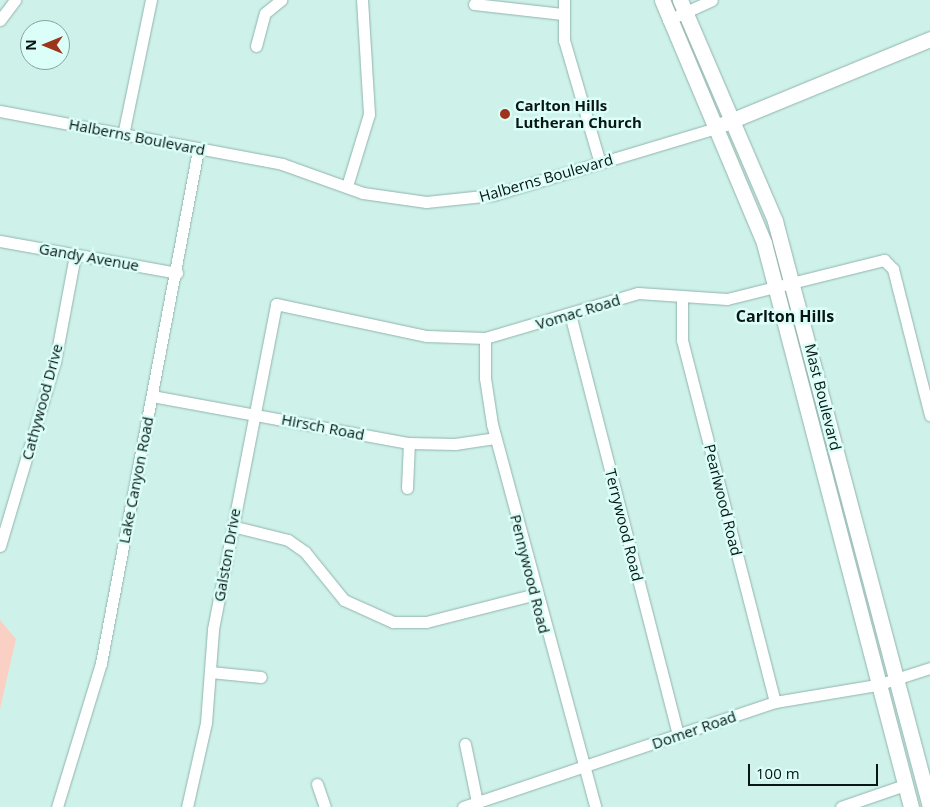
<!DOCTYPE html>
<html>
<head>
<meta charset="utf-8">
<style>
  body { margin:0 }
  #map { position:relative; width:930px; height:807px; overflow:hidden; background:#cef2ea; font-family:"Open Sans",sans-serif }
  div>[style] { position:absolute }
  [style*='--x'] { left:calc(var(--x)*1px); top:calc(var(--y)*1px); width:calc(var(--w)*1px); rotate:calc(var(--a)*1deg) }
  .green>* { inset:0; background:#fad0c5 }
  .roads { filter:drop-shadow(0 0 1px #91b3ad) drop-shadow(0 0 1px #91b3ad) }
  .minor>* { height:11px; margin:-5.5px; padding:0 5.5px; transform-origin:5.5px; border-radius:5.5px; background:#fff }
  .major>* { height:15px; margin:-7.5px; padding:0 7.5px; transform-origin:7.5px; border-radius:7.5px; background:#fff }
  .dots>* { width:14px; height:14px; translate:-50% -50%; box-sizing:border-box; border:2px solid #dbfff8; border-radius:50% }
  span { translate:-50% -50%; white-space:nowrap; text-align:center; line-height:1.15; -webkit-text-stroke:5px #dbfff8; paint-order:stroke }
  .poi-label { font-size:15px; color:#081513; font-weight:700 }
  .left { translate:0 -50%; text-align:left }
  .street-label { font-size:15px; color:#081513 }
  .neighbourhood-label { font-size:16px; color:#081513; font-weight:700 }
  .north { position:absolute; left:20px; top:20px; width:50px; height:50px; box-sizing:border-box; background:#dbfff8; border:1px solid #87a19c; border-radius:50%; rotate:270deg; font-size:14px; font-weight:700; line-height:20px; text-align:center; color:#081513 }
  .north::after { content:''; display:block; margin:auto; width:18px; height:22px; background:#9d341b; clip-path:polygon(50% 0,100% 100%,50% 72%,0 100%) }
  .scale { position:absolute; left:748px; top:764px; width:130px; height:22px; box-sizing:border-box; border:2px solid #081513; border-top:0; padding-left:6px; font-size:15px; line-height:18px; white-space:nowrap; color:#081513; -webkit-text-stroke:4px #dbfff8; paint-order:stroke }
</style>
</head>
<body>
<div id="map">
  <div class="green">
    <div style="clip-path:polygon(0 620px,16px 639px,0 709px)"></div>
  </div>
  <div class="roads">
    <div class="minor">
      <div style="--x:564;--y:0;--w:40;--a:90"></div>
      <div style="--x:564;--y:40;--w:128;--a:73.7"></div>
      <div style="--x:474;--y:4;--w:89;--a:6.5"></div>
      <div style="--x:0;--y:20;--w:25;--a:-53"></div>
      <div style="--x:668;--y:20;--w:48;--a:-24.4"></div>
      <div style="--x:256;--y:46;--w:34;--a:-75"></div>
      <div style="--x:265;--y:13;--w:21;--a:-39"></div>
      <div style="--x:0;--y:111;--w:287;--a:10.6"></div>
      <div style="--x:282;--y:164;--w:86;--a:19.7"></div>
      <div style="--x:363;--y:193;--w:64;--a:8.1"></div>
      <div style="--x:426;--y:202;--w:67;--a:-6"></div>
      <div style="--x:493;--y:195;--w:233;--a:-16.7"></div>
      <div style="--x:123;--y:135;--w:138;--a:-78.3"></div>
      <div style="--x:347;--y:186;--w:75;--a:-73"></div>
      <div style="--x:369;--y:114;--w:114;--a:-93.5"></div>
      <div style="--x:0;--y:241;--w:180;--a:10.2"></div>
      <div style="--x:682;--y:297;--w:43;--a:90"></div>
      <div style="--x:682;--y:340;--w:374;--a:75.6"></div>
      <div style="--x:570;--y:314;--w:436;--a:75.6"></div>
      <div style="--x:485;--y:338;--w:40;--a:90"></div>
      <div style="--x:485;--y:378;--w:47;--a:81.3"></div>
      <div style="--x:492;--y:424;--w:397;--a:74.9"></div>
      <div style="--x:152;--y:396;--w:261;--a:10.4"></div>
      <div style="--x:409;--y:443;--w:46;--a:1.2"></div>
      <div style="--x:455;--y:444;--w:40;--a:-8.5"></div>
      <div style="--x:407;--y:488;--w:45;--a:-87.5"></div>
      <div style="--x:232;--y:526;--w:58;--a:14"></div>
      <div style="--x:288;--y:540;--w:21;--a:35"></div>
      <div style="--x:305;--y:552;--w:62;--a:50.9"></div>
      <div style="--x:344;--y:600;--w:54;--a:24.2"></div>
      <div style="--x:393;--y:622;--w:33;--a:0"></div>
      <div style="--x:426;--y:622;--w:114;--a:-14.3"></div>
      <div style="--x:0;--y:546;--w:192;--a:-73.4"></div>
      <div style="--x:55;--y:362;--w:109;--a:-79.4"></div>
      <div style="--x:210;--y:672;--w:51;--a:5.6"></div>
      <div style="--x:465;--y:744;--w:59;--a:78.3"></div>
      <div style="--x:317;--y:784;--w:24;--a:71"></div>
      <div style="--x:57;--y:807;--w:151;--a:-73"></div>
      <div style="--x:101;--y:663;--w:522;--a:-79.29"></div>
      <div style="--x:187;--y:807;--w:86;--a:-77.3"></div>
      <div style="--x:206;--y:723;--w:94;--a:-85.7"></div>
      <div style="--x:213;--y:629;--w:331;--a:-79"></div>
      <div style="--x:276;--y:304;--w:154;--a:12"></div>
      <div style="--x:427;--y:336;--w:58;--a:2"></div>
      <div style="--x:485;--y:338;--w:159;--a:-16.4"></div>
      <div style="--x:638;--y:293;--w:89;--a:3.9"></div>
      <div style="--x:727;--y:299;--w:162;--a:-14"></div>
      <div style="--x:884;--y:260;--w:13;--a:45"></div>
      <div style="--x:893;--y:269;--w:151;--a:75.8"></div>
      <div style="--x:463;--y:807;--w:329;--a:-18.6"></div>
      <div style="--x:775;--y:702;--w:103;--a:-9.5"></div>
      <div style="--x:877;--y:685;--w:56;--a:-17.8"></div>
      <div style="--x:841;--y:807;--w:68;--a:-19"></div>
    </div>
    <div class="major">
      <div style="--x:662;--y:0;--w:264;--a:67.2"></div>
      <div style="--x:764;--y:243;--w:583;--a:75.39"></div>
      <div style="--x:680;--y:0;--w:241;--a:66.7"></div>
      <div style="--x:775;--y:221;--w:606;--a:75.18"></div>
      <div style="--x:723;--y:124;--w:224;--a:-22.3"></div>
    </div>
  </div>
  <div class="dots">
    <div style="left:505px;top:114px;background:#9d341b"></div>
  </div>
  <div class="poi-label">
    <span class="left" style="left:515px;top:114px">Carlton Hills<br>Lutheran Church</span>
  </div>
  <div class="street-label">
    <span style="left:137px;top:137px;rotate:11deg">Halberns Boulevard</span>
    <span style="left:546px;top:178px;rotate:-16deg">Halberns Boulevard</span>
    <span style="left:89px;top:257px;rotate:10deg">Gandy Avenue</span>
    <span style="left:578px;top:312px;rotate:-17deg">Vomac Road</span>
    <span style="left:823px;top:397px;rotate:76deg">Mast Boulevard</span>
    <span style="left:42px;top:402px;rotate:-75deg">Cathywood Drive</span>
    <span style="left:323px;top:427px;rotate:11deg">Hirsch Road</span>
    <span style="left:136px;top:480px;rotate:-79deg">Lake Canyon Road</span>
    <span style="left:723px;top:500px;rotate:76deg">Pearlwood Road</span>
    <span style="left:624px;top:525px;rotate:76deg">Terrywood Road</span>
    <span style="left:227px;top:555px;rotate:-80deg">Galston Drive</span>
    <span style="left:530px;top:574px;rotate:76deg">Pennywood Road</span>
    <span style="left:694px;top:730px;rotate:-19deg">Domer Road</span>
  </div>
  <div class="neighbourhood-label">
    <span style="left:785px;top:316px">Carlton Hills</span>
  </div>
  <div class="north">N</div>
  <div class="scale">100 m</div>
</div>
</body>
</html>
